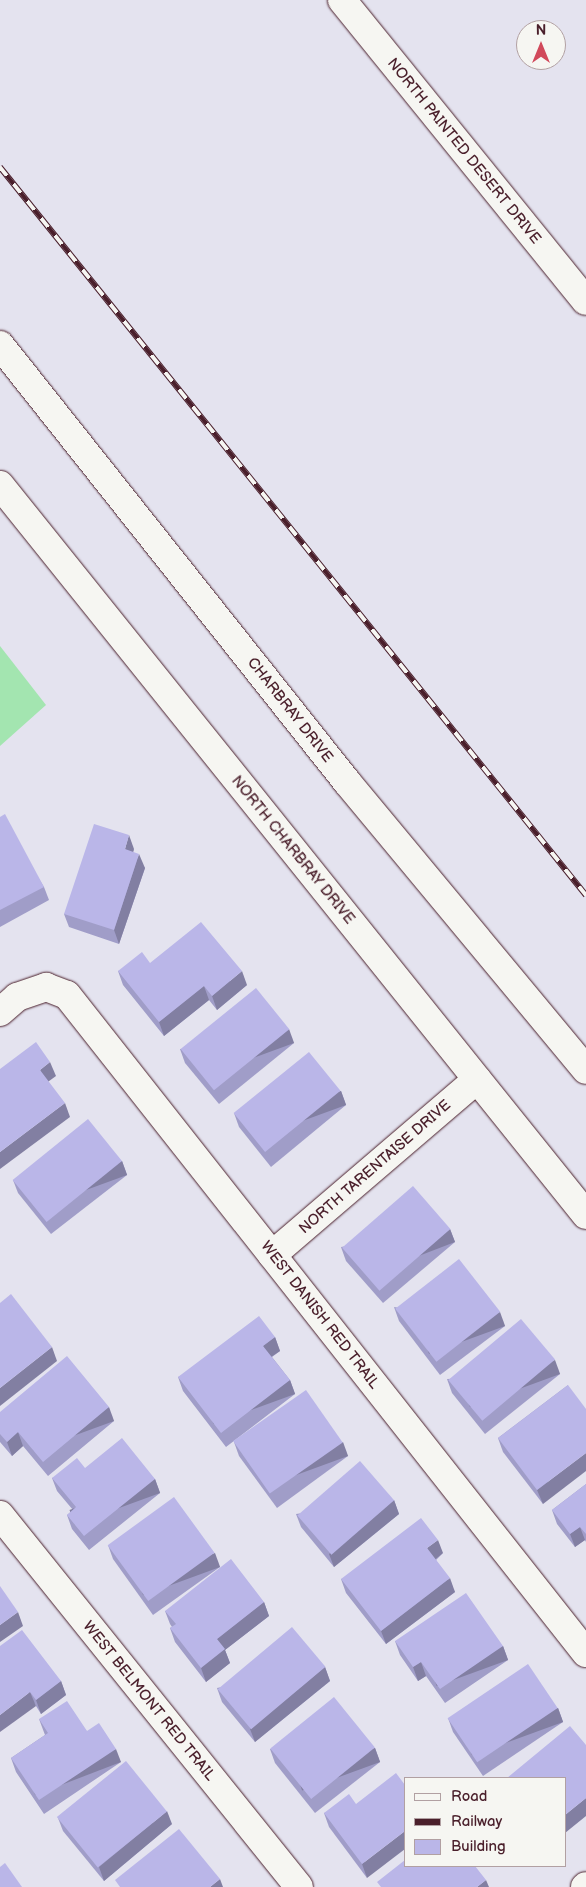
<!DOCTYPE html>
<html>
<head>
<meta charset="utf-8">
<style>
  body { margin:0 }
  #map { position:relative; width:586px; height:1887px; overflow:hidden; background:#e4e3ef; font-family:"Balsamiq Sans",sans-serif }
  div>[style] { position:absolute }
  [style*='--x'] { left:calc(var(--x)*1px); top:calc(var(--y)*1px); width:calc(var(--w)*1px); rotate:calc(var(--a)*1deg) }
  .green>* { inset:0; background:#a3e5b0 }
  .roads { filter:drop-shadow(0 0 1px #4a1f2b) drop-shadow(0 0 1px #4a1f2b) }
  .minor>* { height:28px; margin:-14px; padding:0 14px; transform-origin:14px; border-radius:14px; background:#f6f6f2 }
  .rail>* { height:5.5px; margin-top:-2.75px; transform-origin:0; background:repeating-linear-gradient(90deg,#f6f6f2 0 11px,#4a1f2b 0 22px); box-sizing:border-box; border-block:1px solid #4a1f2b }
  .wall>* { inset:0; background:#a09dc8 }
  .shaded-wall>* { inset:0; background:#827fa2; transform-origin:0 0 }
  .building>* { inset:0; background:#bab6e8; transform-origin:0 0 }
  span { translate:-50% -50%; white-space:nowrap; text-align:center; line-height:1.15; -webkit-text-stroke:4.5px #f6f6f2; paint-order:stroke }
  .street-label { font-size:15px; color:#4a1f2b }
  .legend { position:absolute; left:404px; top:1777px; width:162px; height:90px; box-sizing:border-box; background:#f6f6f2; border:1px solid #b1a0a2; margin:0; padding:6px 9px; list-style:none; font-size:15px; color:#4a1f2b }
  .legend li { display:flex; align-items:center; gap:10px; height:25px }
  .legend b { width:25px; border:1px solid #b1a0a2 }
  .north { position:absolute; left:516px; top:20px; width:50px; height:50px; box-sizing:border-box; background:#f6f6f2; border:1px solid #b1a0a2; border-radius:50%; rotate:0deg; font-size:14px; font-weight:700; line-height:20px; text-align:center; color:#4a1f2b }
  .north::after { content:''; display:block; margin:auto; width:18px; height:22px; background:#d1495b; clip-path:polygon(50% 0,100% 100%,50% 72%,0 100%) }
</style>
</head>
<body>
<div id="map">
  <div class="green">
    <div style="clip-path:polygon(0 646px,46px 705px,0 746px)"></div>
  </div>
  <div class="roads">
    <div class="minor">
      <div style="--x:342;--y:0;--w:387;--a:51"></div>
      <div style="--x:0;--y:345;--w:558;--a:51.55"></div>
      <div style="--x:347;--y:782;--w:374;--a:50.3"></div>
      <div style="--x:0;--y:485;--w:936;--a:51.24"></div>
      <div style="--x:0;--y:1012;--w:23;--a:-41"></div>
      <div style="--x:17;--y:997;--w:31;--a:-19"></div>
      <div style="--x:46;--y:987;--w:22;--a:21"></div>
      <div style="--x:67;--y:995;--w:838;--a:51.74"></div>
      <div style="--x:272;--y:1255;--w:270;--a:-40.6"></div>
      <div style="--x:0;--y:1515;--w:477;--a:51.2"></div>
      <div style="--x:585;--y:1887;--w:1;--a:-45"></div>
    </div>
  </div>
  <div class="rail">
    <div style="--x:0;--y:167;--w:935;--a:51.17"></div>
  </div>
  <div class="wall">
    <div style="clip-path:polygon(0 817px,44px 887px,49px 900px,0 927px)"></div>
    <div style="clip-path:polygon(134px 849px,133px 852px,145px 868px,119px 944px,69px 927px,64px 914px)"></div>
    <div style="clip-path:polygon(150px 963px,247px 985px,217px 1010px,209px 1000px,164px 1036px,123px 985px,118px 971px)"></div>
    <div style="clip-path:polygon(294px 1043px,219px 1104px,185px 1063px,180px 1049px)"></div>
    <div style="clip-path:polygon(341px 1091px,346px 1105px,271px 1167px,239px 1127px,234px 1113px)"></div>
    <div style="clip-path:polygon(122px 1161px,127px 1175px,51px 1234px,18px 1193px,13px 1180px)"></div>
    <div style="clip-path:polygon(450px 1229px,455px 1242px,383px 1303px,346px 1261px,341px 1247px)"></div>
    <div style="clip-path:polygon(394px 1307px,505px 1326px,440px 1375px,399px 1321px)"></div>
    <div style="clip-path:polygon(275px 1337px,280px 1351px,272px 1357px,290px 1380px,295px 1394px,226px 1447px,183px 1391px,178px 1377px)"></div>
    <div style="clip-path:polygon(560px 1374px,485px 1434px,452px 1393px,447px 1379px)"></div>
    <div style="clip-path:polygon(568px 1385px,543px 1504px,503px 1452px,498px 1438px)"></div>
    <div style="clip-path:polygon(0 1412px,114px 1421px,48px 1476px,23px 1446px,12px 1456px,0 1442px)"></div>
    <div style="clip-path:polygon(234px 1442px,348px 1456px,277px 1508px,239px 1456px)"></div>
    <div style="clip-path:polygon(85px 1468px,155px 1479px,160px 1493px,89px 1550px,72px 1529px,67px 1515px,73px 1510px,57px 1491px,52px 1478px)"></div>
    <div style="clip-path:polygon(586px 1484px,586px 1542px,585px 1540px,575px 1547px,557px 1524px,552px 1510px)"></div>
    <div style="clip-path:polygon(394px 1500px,399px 1514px,334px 1567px,301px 1527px,296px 1514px)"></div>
    <div style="clip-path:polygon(108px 1545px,220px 1567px,153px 1615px,113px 1559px)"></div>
    <div style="clip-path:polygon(443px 1553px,436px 1560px,455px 1592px,386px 1644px,346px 1593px,341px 1579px)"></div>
    <div style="clip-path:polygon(264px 1602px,269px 1616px,225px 1650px,230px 1663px,206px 1682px,175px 1642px,170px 1628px,172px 1627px,170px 1624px,165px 1611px)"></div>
    <div style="clip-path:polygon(395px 1641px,503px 1646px,508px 1660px,445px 1703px,426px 1676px,418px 1681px,400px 1655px)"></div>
    <div style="clip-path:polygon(0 1646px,61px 1681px,66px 1695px,41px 1714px,36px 1706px)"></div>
    <div style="clip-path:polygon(325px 1667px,330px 1681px,255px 1742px,222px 1702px,217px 1688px)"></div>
    <div style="clip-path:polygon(558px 1708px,563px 1722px,483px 1776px,453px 1732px,448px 1718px)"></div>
    <div style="clip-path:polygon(39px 1719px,87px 1731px,121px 1762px,44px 1814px,16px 1772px,11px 1758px,45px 1735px)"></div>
    <div style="clip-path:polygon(375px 1748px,380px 1762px,315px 1813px,275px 1763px,270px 1749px)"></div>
    <div style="clip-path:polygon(356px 1804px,367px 1878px,329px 1827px,324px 1813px)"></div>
    <div style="clip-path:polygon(58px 1818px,172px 1824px,104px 1881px,63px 1831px)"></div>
  </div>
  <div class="shaded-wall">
    <div style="clip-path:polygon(129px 835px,134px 849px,130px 863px,125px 849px)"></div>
    <div style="clip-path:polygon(139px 854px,145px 868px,119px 944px,114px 930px)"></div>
    <div style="clip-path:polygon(242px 971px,247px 985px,217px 1010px,212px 996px)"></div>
    <div style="clip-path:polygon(204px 986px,209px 1000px,164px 1036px,159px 1022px)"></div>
    <div style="left:289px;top:1029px;width:15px;height:97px;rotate:70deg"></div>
    <div style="clip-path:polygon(50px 1062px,56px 1076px,45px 1084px,40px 1070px)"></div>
    <div style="left:341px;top:1091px;width:15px;height:97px;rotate:70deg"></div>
    <div style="clip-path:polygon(65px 1103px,70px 1117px,0 1169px,0 1152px)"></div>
    <div style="left:122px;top:1161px;width:15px;height:97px;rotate:70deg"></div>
    <div style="left:450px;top:1229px;width:14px;height:94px;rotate:69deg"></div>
    <div style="left:500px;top:1312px;width:15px;height:81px;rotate:70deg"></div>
    <div style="clip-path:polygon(275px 1337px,280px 1351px,268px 1359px,263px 1346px)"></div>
    <div style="clip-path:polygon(52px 1347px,57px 1361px,0 1406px,0 1388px)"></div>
    <div style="left:555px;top:1360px;width:15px;height:96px;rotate:70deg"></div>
    <div style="left:290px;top:1380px;width:15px;height:87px;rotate:70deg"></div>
    <div style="left:109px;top:1407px;width:15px;height:86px;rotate:70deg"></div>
    <div style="clip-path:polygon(18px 1432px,23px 1446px,12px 1456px,7px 1442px)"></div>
    <div style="left:343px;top:1442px;width:15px;height:88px;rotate:70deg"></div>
    <div style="clip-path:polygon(586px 1453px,586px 1471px,543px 1504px,537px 1490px)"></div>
    <div style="left:155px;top:1479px;width:15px;height:91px;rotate:70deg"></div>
    <div style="clip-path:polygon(394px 1500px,399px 1514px,334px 1567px,329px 1554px)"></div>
    <div style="clip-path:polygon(580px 1527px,585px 1540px,575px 1547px,570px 1534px)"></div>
    <div style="clip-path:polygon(438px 1540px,443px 1553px,432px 1562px,427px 1548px)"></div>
    <div style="left:215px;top:1553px;width:15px;height:82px;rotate:70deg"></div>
    <div style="clip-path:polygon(450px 1578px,455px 1592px,386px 1644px,381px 1631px)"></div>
    <div style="clip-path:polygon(264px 1602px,269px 1616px,225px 1650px,230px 1663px,206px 1682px,201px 1668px,217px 1639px)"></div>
    <div style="clip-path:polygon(18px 1612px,23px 1626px,0 1642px,0 1625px)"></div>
    <div style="left:503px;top:1646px;width:15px;height:76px;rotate:70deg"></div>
    <div style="clip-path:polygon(421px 1662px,426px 1676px,418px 1681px,413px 1667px)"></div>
    <div style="clip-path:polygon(325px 1667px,330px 1681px,255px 1742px,250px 1729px)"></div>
    <div style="clip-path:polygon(61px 1681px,66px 1695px,41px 1714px,36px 1700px)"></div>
    <div style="clip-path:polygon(30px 1692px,36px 1706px,0 1732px,0 1715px)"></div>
    <div style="left:558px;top:1708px;width:15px;height:97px;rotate:70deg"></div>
    <div style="left:375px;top:1748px;width:15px;height:83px;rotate:70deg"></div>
    <div style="left:116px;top:1749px;width:14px;height:92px;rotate:69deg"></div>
    <div style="clip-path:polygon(586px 1798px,586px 1816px,565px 1833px,565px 1815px)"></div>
    <div style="clip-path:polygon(167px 1811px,172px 1824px,104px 1881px,99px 1867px)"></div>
    <div style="clip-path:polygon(405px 1831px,405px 1849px,367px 1878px,362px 1864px)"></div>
    <div style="clip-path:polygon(220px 1879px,223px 1887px,210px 1887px)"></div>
    <div style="clip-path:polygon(486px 1880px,489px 1887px,477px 1887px)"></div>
  </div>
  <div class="building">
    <div style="clip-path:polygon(5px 814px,44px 887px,0 910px,0 817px)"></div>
    <div style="clip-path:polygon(94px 824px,129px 835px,125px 849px,139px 854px,114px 930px,64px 914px)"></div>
    <div style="clip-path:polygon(201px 922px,242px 971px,212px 996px,204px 986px,159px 1022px,118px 971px,142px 952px,150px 963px)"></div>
    <div style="left:256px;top:988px;width:53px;height:97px;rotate:51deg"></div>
    <div style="clip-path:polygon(36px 1042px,50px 1062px,40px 1070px,65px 1103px,0 1152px,0 1069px)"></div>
    <div style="left:309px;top:1052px;width:50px;height:97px;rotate:51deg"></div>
    <div style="left:88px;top:1119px;width:54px;height:97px;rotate:51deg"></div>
    <div style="left:413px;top:1186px;width:57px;height:94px;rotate:49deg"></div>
    <div style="left:459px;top:1259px;width:67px;height:81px;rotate:52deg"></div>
    <div style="clip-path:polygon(11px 1294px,52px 1347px,0 1388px,0 1303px)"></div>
    <div style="clip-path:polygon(259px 1316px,275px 1337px,263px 1346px,290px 1380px,221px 1433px,178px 1377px)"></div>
    <div style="left:521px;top:1319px;width:53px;height:95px;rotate:50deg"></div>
    <div style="clip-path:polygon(67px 1356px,109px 1407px,43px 1462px,18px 1432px,7px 1442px,0 1434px,0 1412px)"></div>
    <div style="clip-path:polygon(568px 1385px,586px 1409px,586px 1453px,537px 1490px,498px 1438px)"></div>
    <div style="left:306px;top:1390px;width:64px;height:89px;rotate:55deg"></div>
    <div style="clip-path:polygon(122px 1438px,155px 1479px,84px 1536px,67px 1515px,76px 1507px,52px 1478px,77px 1458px,85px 1468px)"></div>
    <div style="left:360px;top:1461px;width:52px;height:83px;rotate:49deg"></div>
    <div style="clip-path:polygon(586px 1484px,586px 1534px,580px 1527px,570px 1534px,552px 1510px)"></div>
    <div style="left:174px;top:1497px;width:69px;height:82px;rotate:54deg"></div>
    <div style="clip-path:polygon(421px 1518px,438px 1540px,427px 1548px,450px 1578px,381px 1631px,341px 1579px)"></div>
    <div style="clip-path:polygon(231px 1559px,264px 1602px,217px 1639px,225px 1649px,201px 1668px,170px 1628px,176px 1624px,165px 1611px)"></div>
    <div style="clip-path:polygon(0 1586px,18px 1612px,0 1625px)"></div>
    <div style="clip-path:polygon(466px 1593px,503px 1646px,440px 1689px,421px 1662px,413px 1667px,395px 1641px)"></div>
    <div style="left:292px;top:1627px;width:52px;height:97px;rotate:50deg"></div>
    <div style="clip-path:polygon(22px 1630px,61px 1681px,36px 1700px,30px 1692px,0 1715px,0 1646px)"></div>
    <div style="left:528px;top:1664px;width:53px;height:97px;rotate:56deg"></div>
    <div style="left:334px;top:1697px;width:65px;height:82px;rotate:51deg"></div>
    <div style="clip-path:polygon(67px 1701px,87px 1731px,99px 1723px,116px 1749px,39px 1800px,11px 1758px,48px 1733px,39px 1719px)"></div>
    <div style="clip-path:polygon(570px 1726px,586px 1745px,586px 1798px,565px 1815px,565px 1778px,507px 1778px)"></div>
    <div style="left:126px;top:1761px;width:65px;height:89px;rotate:51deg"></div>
    <div style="clip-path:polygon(396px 1773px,405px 1785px,405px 1831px,362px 1864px,324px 1813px,349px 1794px,356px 1804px)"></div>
    <div style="clip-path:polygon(179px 1829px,220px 1879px,210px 1887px,120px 1887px,115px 1880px)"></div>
    <div style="clip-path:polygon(405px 1860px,405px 1866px,475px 1866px,486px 1880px,477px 1887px,381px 1887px,377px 1882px)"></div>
    <div style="clip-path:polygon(5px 1863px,22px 1887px,0 1887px,0 1867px)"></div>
  </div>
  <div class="street-label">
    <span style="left:464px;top:151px;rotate:51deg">NORTH PAINTED DESERT DRIVE</span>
    <span style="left:290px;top:710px;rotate:52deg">CHARBRAY DRIVE</span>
    <span style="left:293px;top:850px;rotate:51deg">NORTH CHARBRAY DRIVE</span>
    <span style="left:375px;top:1167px;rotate:-41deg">NORTH TARENTAISE DRIVE</span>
    <span style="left:320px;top:1315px;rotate:52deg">WEST DANISH RED TRAIL</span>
    <span style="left:149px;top:1701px;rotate:51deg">WEST BELMONT RED TRAIL</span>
  </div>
  <ul class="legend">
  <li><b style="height:6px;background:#f6f6f2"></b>Road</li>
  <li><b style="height:6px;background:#4a1f2b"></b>Railway</li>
  <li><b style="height:14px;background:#bab6e8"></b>Building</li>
  </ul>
  <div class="north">N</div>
</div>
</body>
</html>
